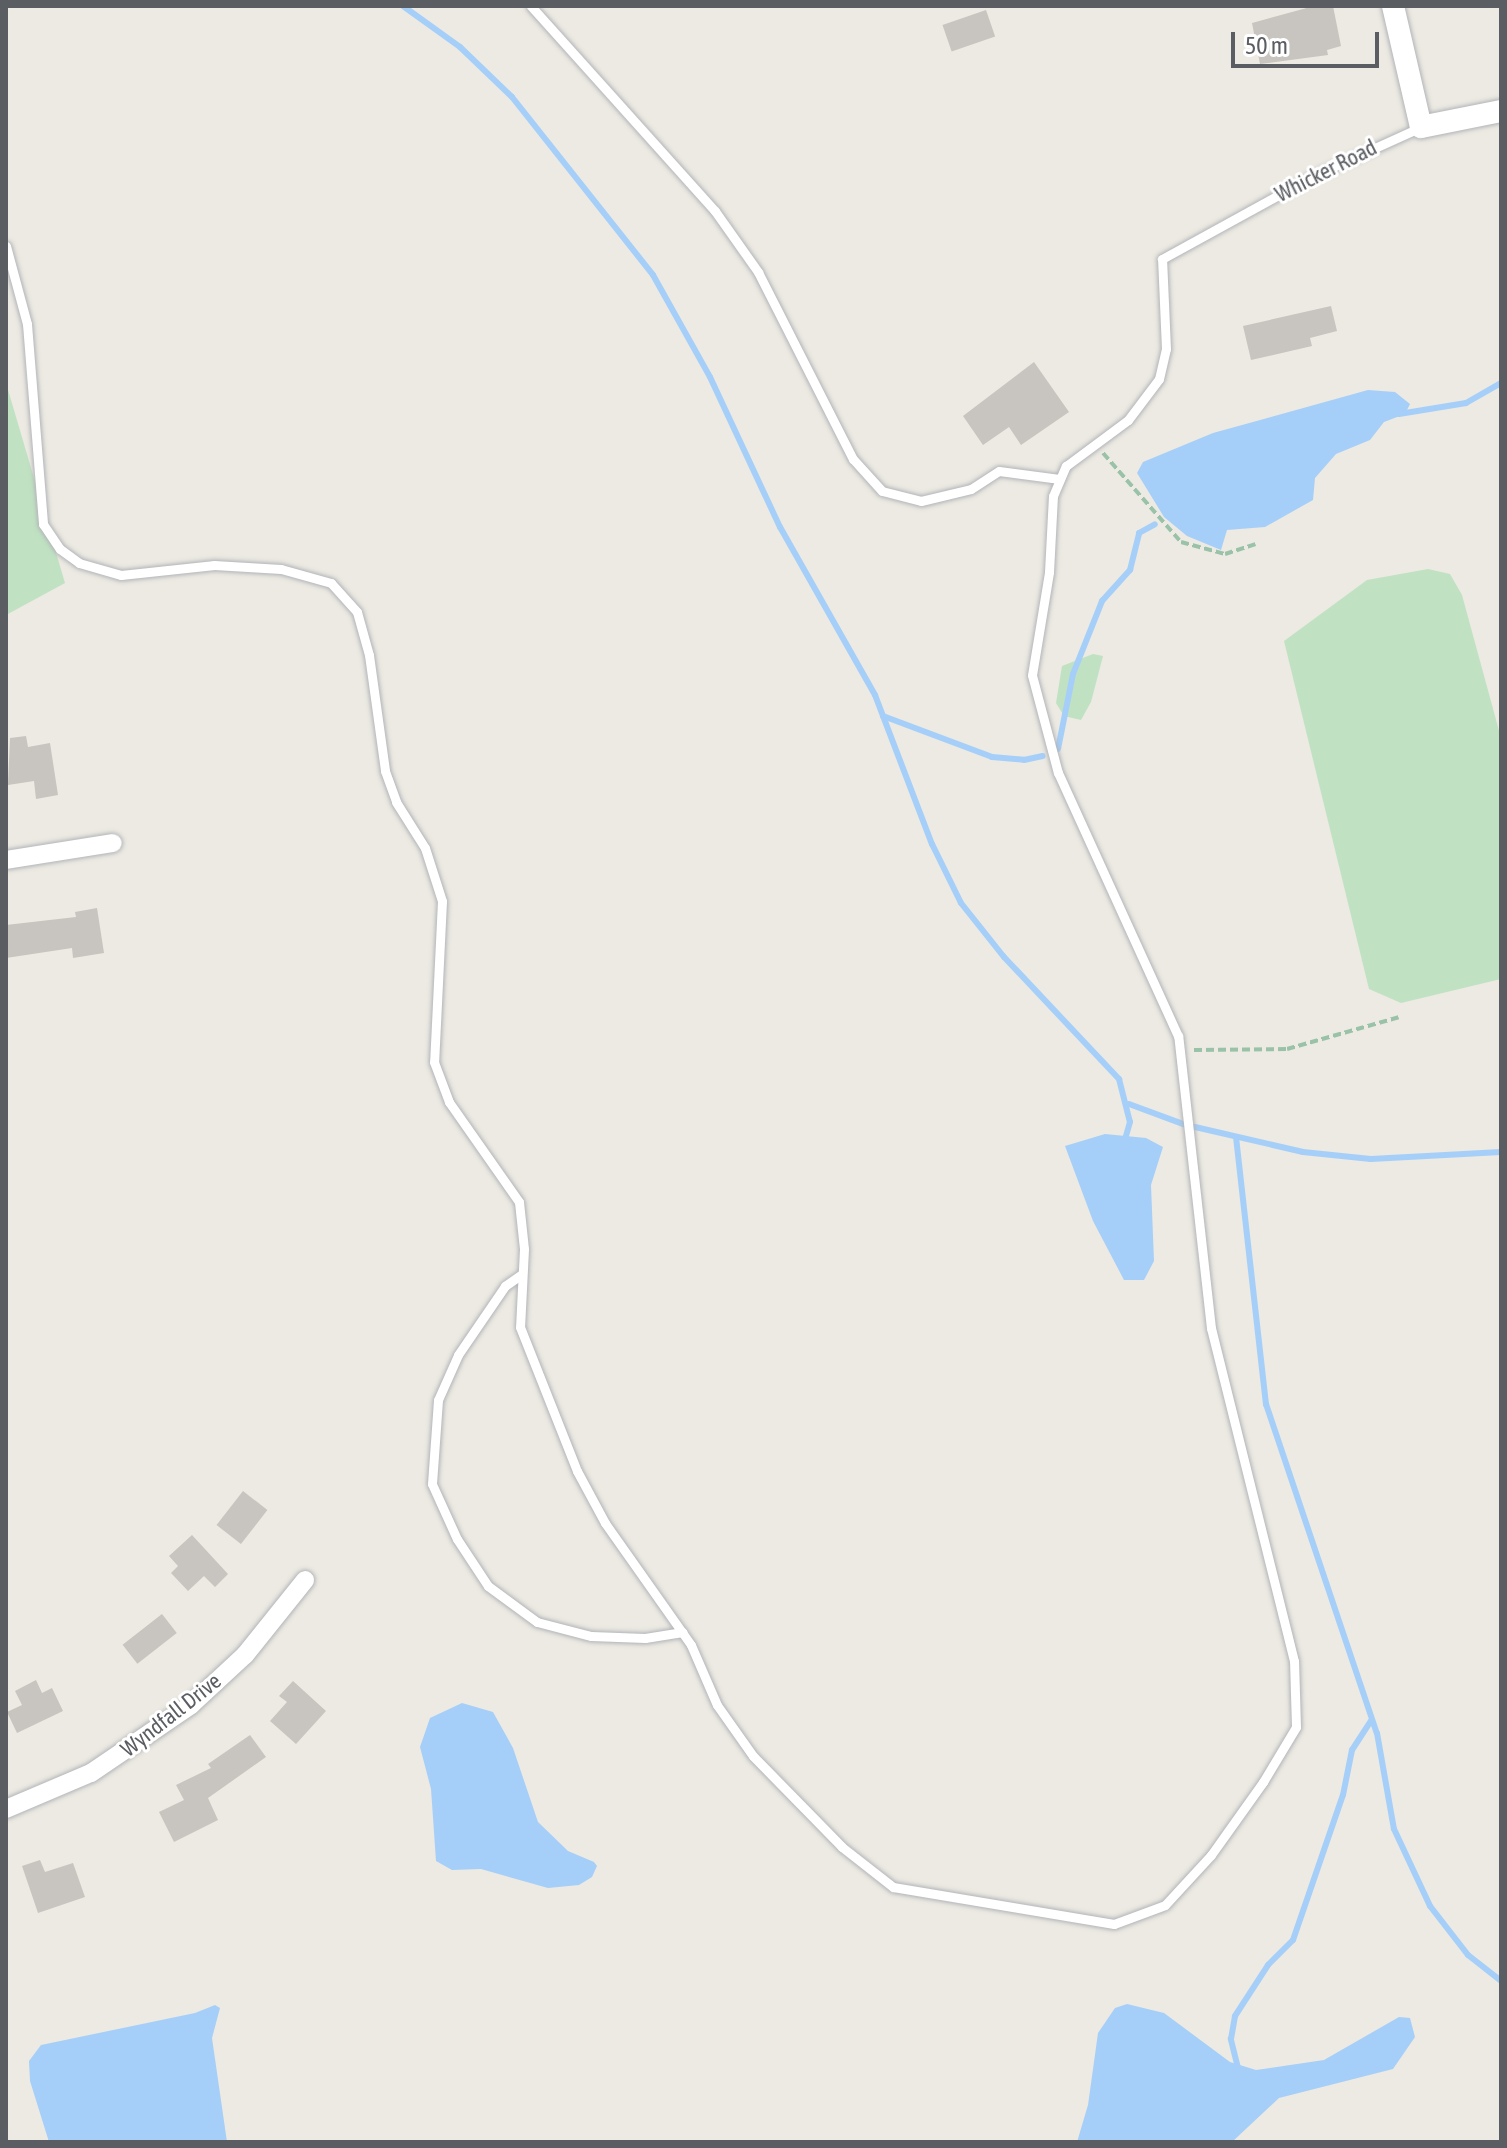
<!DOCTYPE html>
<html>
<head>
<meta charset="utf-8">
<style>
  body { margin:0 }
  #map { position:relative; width:1507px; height:2148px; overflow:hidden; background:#eceae2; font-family:"Asap Condensed",sans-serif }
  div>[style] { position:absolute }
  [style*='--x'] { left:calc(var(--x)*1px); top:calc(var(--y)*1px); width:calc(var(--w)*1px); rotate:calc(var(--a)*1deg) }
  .green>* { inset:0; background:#c0e2c2 }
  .water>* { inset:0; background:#a5cff9 }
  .stream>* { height:6px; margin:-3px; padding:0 3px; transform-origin:3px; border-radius:3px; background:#a5cff9 }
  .building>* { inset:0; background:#c8c4bf; transform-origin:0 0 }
  .path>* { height:4px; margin-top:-2px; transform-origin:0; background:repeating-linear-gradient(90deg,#9ac2a8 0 8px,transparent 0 12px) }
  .roads { filter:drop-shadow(0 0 2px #b2b4b9) drop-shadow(0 0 2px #b2b4b9) }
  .service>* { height:9px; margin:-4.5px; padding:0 4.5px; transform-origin:4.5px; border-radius:4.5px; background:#fff }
  .minor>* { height:18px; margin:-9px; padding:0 9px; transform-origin:9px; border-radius:9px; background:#fff }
  .tertiary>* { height:22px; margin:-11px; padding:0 11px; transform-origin:11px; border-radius:11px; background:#fff }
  span { translate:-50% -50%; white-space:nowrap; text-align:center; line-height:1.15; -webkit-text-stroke:6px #fff; paint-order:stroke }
  .street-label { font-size:22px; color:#5a5d62 }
  .frame { position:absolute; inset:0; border:8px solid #5a5d62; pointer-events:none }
  .scale { position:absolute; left:1231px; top:32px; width:148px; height:36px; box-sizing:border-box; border:4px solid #5a5d62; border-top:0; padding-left:10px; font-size:24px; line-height:28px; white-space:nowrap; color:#5a5d62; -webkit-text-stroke:6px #fff; paint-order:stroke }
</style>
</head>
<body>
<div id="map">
  <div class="green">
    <div style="clip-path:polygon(6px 383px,65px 583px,6px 615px)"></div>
    <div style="clip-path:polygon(1428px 569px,1450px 574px,1462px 595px,1501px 738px,1501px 979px,1401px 1003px,1369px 989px,1284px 641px,1367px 580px)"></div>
    <div style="clip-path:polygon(1093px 654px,1103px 656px,1091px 702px,1081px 720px,1064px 716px,1056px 703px,1062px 666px)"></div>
  </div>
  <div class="water">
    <div style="clip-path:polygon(1368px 390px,1395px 392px,1410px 404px,1405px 414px,1384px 422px,1370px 440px,1336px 454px,1315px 478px,1313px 500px,1265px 527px,1227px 530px,1221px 550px,1187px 536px,1164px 517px,1137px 473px,1143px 462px,1213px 433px)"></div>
    <div style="clip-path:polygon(1105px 1134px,1146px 1138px,1163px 1147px,1151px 1185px,1154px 1261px,1144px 1280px,1124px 1280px,1093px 1221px,1065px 1146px)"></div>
    <div style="clip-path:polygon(462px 1703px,493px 1712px,513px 1748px,538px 1822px,568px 1851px,594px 1862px,597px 1866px,592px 1877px,579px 1885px,548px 1888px,481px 1869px,452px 1870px,436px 1861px,431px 1789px,420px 1747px,430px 1718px)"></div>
    <div style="clip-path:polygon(1127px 2004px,1164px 2013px,1230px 2062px,1256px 2070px,1324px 2060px,1399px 2017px,1410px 2018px,1415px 2037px,1393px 2069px,1279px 2098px,1232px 2142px,1077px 2142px,1088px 2105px,1098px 2033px,1115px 2008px)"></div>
    <div style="clip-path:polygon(215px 2005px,220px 2008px,212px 2038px,227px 2142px,49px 2142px,30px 2081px,29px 2061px,41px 2045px,195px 2013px)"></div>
  </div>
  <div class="stream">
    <div style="--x:403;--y:6;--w:70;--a:35.7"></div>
    <div style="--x:460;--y:47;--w:72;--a:43.9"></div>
    <div style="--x:512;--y:97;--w:227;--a:51.6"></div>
    <div style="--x:653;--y:275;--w:117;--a:60.8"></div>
    <div style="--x:710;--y:377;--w:166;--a:65"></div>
    <div style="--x:780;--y:527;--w:193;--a:60.5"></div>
    <div style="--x:875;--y:695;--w:160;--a:69.1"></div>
    <div style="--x:932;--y:844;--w:66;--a:63.8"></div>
    <div style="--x:961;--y:903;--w:69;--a:51.5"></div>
    <div style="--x:1004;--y:957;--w:168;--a:46.7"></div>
    <div style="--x:1119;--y:1079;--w:44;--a:75.7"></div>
    <div style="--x:1130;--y:1122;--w:22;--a:106"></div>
    <div style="--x:1399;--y:414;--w:68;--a:-9.3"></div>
    <div style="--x:1466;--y:403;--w:40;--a:-29.7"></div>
    <div style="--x:883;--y:716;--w:116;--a:20.6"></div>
    <div style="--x:992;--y:757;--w:32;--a:5"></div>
    <div style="--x:1024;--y:760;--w:19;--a:-12"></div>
    <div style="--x:1058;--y:749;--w:76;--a:-78.7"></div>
    <div style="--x:1073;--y:674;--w:79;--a:-68.3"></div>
    <div style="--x:1102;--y:601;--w:42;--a:-47.9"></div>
    <div style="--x:1130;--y:570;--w:38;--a:-76"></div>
    <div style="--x:1139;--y:533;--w:18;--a:-29"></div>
    <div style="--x:1129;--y:1104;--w:58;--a:20.3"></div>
    <div style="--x:1195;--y:1127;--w:111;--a:13"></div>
    <div style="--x:1303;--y:1152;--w:68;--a:5.9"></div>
    <div style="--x:1371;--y:1159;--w:130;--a:-3.1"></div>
    <div style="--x:1236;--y:1137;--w:269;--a:83.6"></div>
    <div style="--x:1266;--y:1404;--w:347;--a:71.4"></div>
    <div style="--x:1377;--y:1733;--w:97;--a:80"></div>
    <div style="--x:1394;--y:1829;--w:85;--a:64.9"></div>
    <div style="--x:1430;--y:1906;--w:62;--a:52.2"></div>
    <div style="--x:1468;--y:1955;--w:42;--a:38.2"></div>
    <div style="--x:1238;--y:2068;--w:30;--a:-104"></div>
    <div style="--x:1231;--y:2039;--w:23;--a:-80"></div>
    <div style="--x:1235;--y:2016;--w:61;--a:-57.1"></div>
    <div style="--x:1268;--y:1965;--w:35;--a:-45"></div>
    <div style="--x:1293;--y:1940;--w:153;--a:-71"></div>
    <div style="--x:1343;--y:1795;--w:46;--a:-78.7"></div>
    <div style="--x:1352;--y:1750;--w:35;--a:-57"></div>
  </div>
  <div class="building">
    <div style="clip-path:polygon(1314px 6px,1333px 6px,1341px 46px,1327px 50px,1328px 55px,1260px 64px,1252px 23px)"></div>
    <div style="left:986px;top:10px;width:28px;height:46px;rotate:71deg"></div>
    <div style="clip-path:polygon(1331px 306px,1337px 331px,1310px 338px,1312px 346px,1251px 360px,1243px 326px)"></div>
    <div style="clip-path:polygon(1034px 362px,1069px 412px,1021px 445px,1009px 427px,983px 445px,963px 416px)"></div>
    <div style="clip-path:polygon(26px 736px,28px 747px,50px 743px,58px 795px,36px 799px,34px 781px,8px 785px,10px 738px)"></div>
    <div style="clip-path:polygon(97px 908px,104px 953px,73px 958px,72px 948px,6px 958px,6px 925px,76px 917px,75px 912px)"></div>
    <div style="left:243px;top:1491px;width:31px;height:43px;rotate:38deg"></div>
    <div style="clip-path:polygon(192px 1535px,228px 1574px,215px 1587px,204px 1576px,188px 1591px,171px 1573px,178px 1566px,169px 1556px)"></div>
    <div style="left:162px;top:1614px;width:24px;height:50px;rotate:52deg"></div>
    <div style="clip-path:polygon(36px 1680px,42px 1693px,52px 1688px,63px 1711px,17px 1733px,7px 1712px,22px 1705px,15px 1691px)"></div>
    <div style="clip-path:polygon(293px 1681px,326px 1711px,296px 1744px,270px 1721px,287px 1702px,279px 1696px)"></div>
    <div style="clip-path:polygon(250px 1735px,266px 1757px,208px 1798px,218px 1820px,174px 1842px,159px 1812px,184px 1800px,176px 1785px,211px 1768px,208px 1764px)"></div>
    <div style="clip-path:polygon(40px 1860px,45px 1872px,73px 1863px,85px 1897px,38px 1913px,22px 1866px)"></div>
  </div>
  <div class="path">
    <div style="--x:1103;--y:453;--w:118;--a:48.8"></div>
    <div style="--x:1181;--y:542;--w:46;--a:15.3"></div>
    <div style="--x:1225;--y:554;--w:32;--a:-18"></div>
    <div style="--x:1194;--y:1050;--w:93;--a:-0.6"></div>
    <div style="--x:1287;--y:1049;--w:116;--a:-15.9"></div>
  </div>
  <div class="roads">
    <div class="service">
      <div style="--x:531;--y:6;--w:275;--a:48.1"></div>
      <div style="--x:715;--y:211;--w:75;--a:54.8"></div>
      <div style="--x:758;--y:272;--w:210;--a:63.1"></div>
      <div style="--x:853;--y:459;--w:43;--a:47.8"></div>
      <div style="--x:882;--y:491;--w:40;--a:14.4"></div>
      <div style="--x:921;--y:501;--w:51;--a:-13.5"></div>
      <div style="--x:971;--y:489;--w:33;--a:-33"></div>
      <div style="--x:999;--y:471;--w:61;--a:7.6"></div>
      <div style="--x:6;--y:246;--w:81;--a:74.9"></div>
      <div style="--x:27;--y:324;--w:201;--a:85.4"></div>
      <div style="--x:43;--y:524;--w:30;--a:56"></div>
      <div style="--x:60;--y:549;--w:24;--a:36"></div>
      <div style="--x:79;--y:563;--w:44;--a:15.9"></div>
      <div style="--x:121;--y:575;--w:94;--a:-6.1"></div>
      <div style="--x:214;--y:565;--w:67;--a:3.4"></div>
      <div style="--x:281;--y:569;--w:52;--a:15.6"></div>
      <div style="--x:331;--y:583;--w:39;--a:48"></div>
      <div style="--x:357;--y:612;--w:45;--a:74.4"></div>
      <div style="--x:369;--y:655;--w:117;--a:82.1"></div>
      <div style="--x:385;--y:771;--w:33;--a:70"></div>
      <div style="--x:396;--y:802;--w:54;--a:57.8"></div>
      <div style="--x:425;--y:848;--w:56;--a:72.2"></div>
      <div style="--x:442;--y:901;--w:161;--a:92.8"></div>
      <div style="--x:434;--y:1062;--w:43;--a:69.4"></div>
      <div style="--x:449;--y:1102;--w:122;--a:55"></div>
      <div style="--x:519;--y:1202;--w:47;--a:83.9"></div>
      <div style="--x:524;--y:1249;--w:78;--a:92.9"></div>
      <div style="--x:520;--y:1327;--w:155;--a:68.4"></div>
      <div style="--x:577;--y:1471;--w:59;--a:61.7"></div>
      <div style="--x:605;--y:1523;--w:149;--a:54.8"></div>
      <div style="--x:691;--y:1645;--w:65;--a:66.6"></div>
      <div style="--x:717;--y:1705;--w:62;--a:54.8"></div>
      <div style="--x:753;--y:1756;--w:127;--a:45.6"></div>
      <div style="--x:842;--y:1847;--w:65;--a:38.1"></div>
      <div style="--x:893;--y:1887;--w:224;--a:9.5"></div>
      <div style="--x:1114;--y:1924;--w:54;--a:-20.4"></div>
      <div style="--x:1165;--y:1905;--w:68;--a:-47.4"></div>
      <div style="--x:1211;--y:1855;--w:90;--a:-54.5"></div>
      <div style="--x:1263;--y:1782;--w:64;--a:-59"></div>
      <div style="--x:1296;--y:1727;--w:66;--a:-91.7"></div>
      <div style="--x:1294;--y:1661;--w:343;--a:-104"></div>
      <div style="--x:1211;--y:1328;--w:294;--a:-96.4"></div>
      <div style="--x:1178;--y:1036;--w:289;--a:-114.5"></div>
      <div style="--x:1058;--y:773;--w:101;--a:-104.9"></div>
      <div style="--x:1032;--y:675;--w:104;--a:-80.6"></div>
      <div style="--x:1049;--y:572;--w:76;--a:-87"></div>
      <div style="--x:1053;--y:496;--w:33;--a:-67"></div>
      <div style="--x:1066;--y:466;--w:77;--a:-36.6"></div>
      <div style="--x:1128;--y:420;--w:51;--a:-52.9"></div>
      <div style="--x:1159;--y:379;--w:31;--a:-77"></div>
      <div style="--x:1166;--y:349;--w:90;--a:-92.5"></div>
      <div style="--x:1162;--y:259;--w:172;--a:-28.8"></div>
      <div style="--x:1313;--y:176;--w:119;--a:-24.4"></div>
      <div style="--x:522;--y:1274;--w:21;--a:145"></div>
      <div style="--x:505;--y:1286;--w:83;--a:124.3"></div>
      <div style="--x:458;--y:1355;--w:49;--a:114"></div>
      <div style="--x:438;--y:1400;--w:84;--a:94.1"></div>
      <div style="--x:432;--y:1484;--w:60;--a:65.6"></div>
      <div style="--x:457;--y:1539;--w:56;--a:56.6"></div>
      <div style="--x:488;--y:1586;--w:61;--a:36.3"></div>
      <div style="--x:537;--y:1622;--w:56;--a:14.5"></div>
      <div style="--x:591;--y:1636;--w:54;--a:2.1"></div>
      <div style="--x:645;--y:1638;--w:38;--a:-9"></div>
    </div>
    <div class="minor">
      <div style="--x:6;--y:860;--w:108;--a:-9"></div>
      <div style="--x:6;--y:1809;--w:92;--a:-23"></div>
      <div style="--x:91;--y:1773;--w:121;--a:-34.2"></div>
      <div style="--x:191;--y:1705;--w:74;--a:-42.8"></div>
      <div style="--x:245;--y:1655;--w:96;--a:-51.3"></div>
    </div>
    <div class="tertiary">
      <div style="--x:1393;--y:6;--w:124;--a:77"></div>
      <div style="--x:1421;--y:127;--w:82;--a:-11.3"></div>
    </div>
  </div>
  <div class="street-label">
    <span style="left:1326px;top:171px;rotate:-27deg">Whicker Road</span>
    <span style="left:171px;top:1715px;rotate:-38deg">Wyndfall Drive</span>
  </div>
  <div class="frame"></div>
  <div class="scale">50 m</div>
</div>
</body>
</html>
